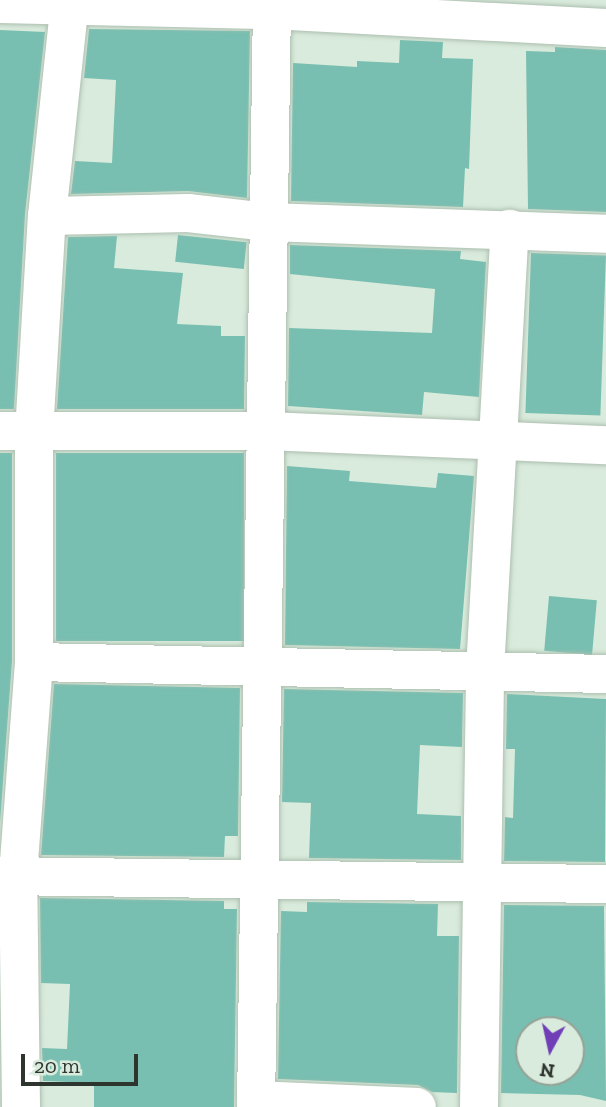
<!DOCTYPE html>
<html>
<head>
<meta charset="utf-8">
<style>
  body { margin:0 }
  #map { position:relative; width:606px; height:1107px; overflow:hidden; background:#d9ebdc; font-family:"Zilla Slab",serif }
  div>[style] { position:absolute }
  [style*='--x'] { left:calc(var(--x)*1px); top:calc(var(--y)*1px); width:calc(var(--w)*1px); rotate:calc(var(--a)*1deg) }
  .building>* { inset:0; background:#78bfb1; transform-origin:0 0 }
  .roads { filter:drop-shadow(0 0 2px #adbfb0) drop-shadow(0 0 2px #adbfb0) }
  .minor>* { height:38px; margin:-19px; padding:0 19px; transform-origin:19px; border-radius:19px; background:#fff }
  span { translate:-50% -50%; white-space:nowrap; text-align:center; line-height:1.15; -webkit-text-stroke:5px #d9ebdc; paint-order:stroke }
  .north { position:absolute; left:515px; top:1016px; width:70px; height:70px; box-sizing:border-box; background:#d9ebdc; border:2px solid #95a297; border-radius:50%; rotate:188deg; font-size:19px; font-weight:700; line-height:28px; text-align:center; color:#2e352f }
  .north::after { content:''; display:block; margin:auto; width:24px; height:32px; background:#703fb7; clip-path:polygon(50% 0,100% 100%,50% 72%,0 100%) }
  .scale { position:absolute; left:21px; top:1054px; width:117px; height:32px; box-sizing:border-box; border:4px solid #2e352f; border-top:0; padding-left:9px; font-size:21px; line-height:24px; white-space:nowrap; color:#2e352f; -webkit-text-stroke:5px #d9ebdc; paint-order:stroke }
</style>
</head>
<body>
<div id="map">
  <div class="building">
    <div style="clip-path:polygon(89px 29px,250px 31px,247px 198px,188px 191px,71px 194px,75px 161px,112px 163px,116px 80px,84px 78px)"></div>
    <div style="clip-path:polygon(0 30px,45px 32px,25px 214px,14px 409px,0 409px)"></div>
    <div style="clip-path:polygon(400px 40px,443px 42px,442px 58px,473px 59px,469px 169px,465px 168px,463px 207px,291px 201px,293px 63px,357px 67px,357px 61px,399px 63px)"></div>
    <div style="clip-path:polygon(555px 47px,606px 50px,606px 212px,528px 209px,526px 51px,555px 52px)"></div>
    <div style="left:178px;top:235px;width:69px;height:27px;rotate:6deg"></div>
    <div style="clip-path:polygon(117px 236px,114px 268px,183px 273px,177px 324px,221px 326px,221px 336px,245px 336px,244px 409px,57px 409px,68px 237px)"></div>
    <div style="clip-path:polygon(290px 245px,461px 251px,460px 259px,486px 262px,479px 397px,424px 392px,422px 415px,288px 406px,289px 328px,432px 333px,435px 289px,290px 274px)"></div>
    <div style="left:531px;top:253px;width:75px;height:160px;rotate:2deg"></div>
    <div style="clip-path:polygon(0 453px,12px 453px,12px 661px,0 823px)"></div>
    <div style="left:56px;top:453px;width:188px;height:188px"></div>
    <div style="clip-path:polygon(287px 466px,350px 471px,349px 481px,436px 488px,438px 473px,474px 476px,460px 649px,285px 645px)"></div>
    <div style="left:549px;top:596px;width:48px;height:55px;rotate:5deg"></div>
    <div style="clip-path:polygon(54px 684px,240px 688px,238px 836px,225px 836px,224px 857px,41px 855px)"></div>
    <div style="clip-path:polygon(284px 689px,463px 693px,462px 747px,420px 745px,417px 814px,461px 816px,461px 860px,309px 858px,311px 803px,282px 802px)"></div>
    <div style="clip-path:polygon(507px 694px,606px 699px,605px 862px,504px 861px,505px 817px,513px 818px,515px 749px,506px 749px)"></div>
    <div style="clip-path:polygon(40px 898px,224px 901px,224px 909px,237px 909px,234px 1107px,94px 1107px,94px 1083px,43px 1081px,42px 1048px,67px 1049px,70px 984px,41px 983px)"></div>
    <div style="clip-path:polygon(307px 902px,438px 904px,437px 936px,459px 936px,457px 1093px,432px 1092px,418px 1085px,278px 1079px,281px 911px,307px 912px)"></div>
    <div style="clip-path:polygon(evenodd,504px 905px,604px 906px,606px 1101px,580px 1095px,501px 1093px,504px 905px,529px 1030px,571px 1030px,571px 1072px,529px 1072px,529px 1030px)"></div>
  </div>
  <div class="roads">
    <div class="minor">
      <div style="--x:0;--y:4;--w:272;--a:1.3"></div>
      <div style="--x:272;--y:10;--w:334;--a:3.1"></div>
      <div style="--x:47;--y:216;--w:141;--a:-1.2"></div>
      <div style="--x:188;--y:213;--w:81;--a:6.4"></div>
      <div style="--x:268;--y:222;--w:338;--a:2"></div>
      <div style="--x:0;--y:431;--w:267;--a:0"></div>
      <div style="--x:267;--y:431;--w:339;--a:2.4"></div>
      <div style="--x:34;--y:662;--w:572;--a:1.2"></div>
      <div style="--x:0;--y:876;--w:606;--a:0.76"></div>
      <div style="--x:256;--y:1100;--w:161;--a:2.5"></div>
      <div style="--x:21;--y:1107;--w:232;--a:-90.7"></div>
      <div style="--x:18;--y:875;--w:214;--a:-85.7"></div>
      <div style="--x:34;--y:662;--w:229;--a:-90"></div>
      <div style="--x:34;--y:433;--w:217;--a:-86.6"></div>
      <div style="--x:47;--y:216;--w:217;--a:-83.9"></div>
      <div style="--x:256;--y:1107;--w:1107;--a:-89.17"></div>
      <div style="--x:479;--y:1107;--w:436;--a:-89.2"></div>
      <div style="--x:485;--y:671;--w:443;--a:-86.8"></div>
    </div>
  </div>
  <div class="north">N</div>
  <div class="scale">20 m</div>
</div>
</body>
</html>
